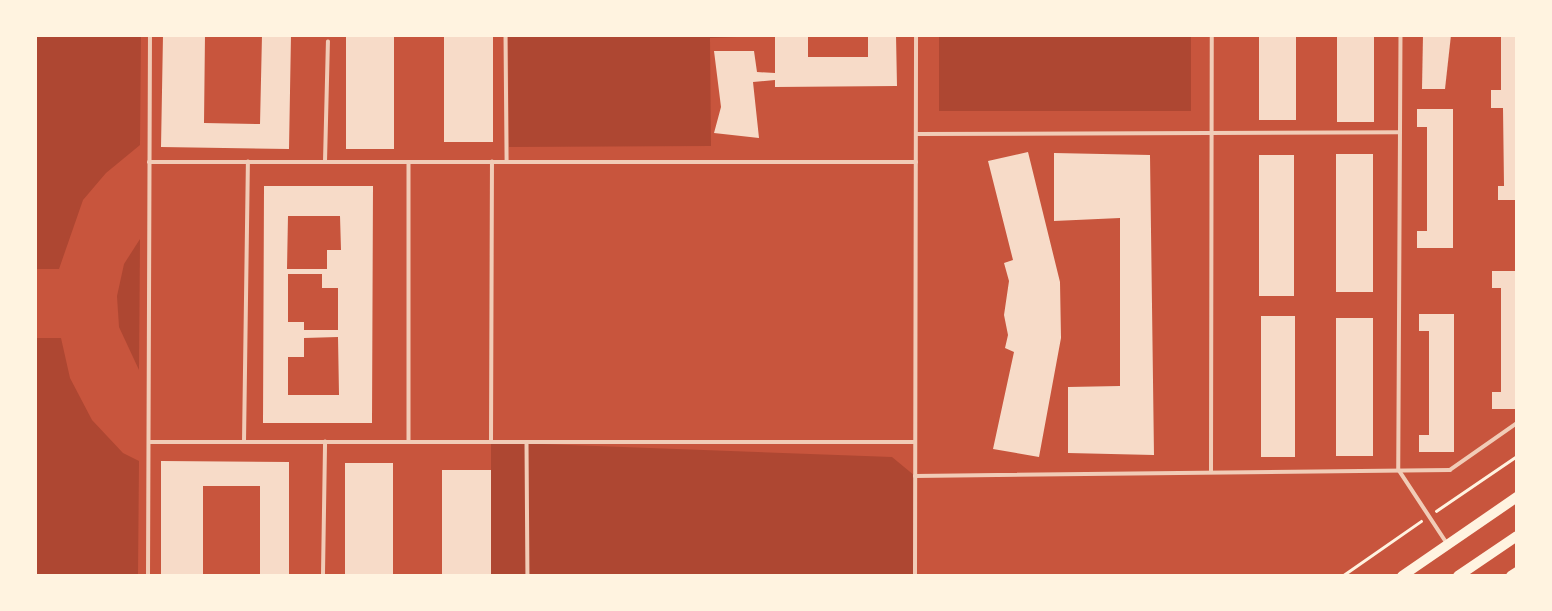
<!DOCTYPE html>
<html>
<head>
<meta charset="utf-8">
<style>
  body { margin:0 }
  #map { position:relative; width:1552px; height:611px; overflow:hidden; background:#c8553d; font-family:"DM Sans",sans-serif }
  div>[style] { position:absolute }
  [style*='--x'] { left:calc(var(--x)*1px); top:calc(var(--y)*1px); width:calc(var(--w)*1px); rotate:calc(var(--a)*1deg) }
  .green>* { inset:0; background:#ae4732; transform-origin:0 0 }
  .building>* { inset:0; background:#f7dbc8; transform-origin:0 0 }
  .path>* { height:2.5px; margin:-1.25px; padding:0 1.25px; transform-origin:1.25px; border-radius:1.25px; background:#fff3e0 }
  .service>* { height:3.5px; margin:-1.75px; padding:0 1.75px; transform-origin:1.75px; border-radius:1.75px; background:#f1ccb7 }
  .primary>* { height:10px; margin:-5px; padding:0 5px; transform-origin:5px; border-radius:5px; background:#fff3e0 }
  span { translate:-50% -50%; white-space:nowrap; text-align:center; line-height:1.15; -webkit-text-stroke:7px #fff3e0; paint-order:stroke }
  .frame { position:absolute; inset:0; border:37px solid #fff3e0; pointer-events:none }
</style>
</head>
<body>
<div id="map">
  <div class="green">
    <div style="clip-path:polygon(35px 35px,141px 35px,140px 145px,106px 173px,83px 200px,59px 269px,35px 269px)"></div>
    <div style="clip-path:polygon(508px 35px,766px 35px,766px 36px,710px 38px,711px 146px,509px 147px)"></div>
    <div style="left:939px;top:35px;width:252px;height:76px"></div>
    <div style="clip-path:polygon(140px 239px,139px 370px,119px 327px,117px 296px,124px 264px)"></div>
    <div style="clip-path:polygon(35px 338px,61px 338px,70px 378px,92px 420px,123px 453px,139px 461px,138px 576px,35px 576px)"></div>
    <div style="clip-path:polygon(491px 442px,892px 457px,915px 476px,915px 576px,491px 576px)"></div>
  </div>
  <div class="building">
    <div style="clip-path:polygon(163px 35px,205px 35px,204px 123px,260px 124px,262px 35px,291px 35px,289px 149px,161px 147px)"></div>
    <div style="left:346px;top:35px;width:48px;height:114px"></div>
    <div style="left:444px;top:35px;width:49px;height:107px"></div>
    <div style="clip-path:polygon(775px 35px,808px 35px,808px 57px,868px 57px,868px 35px,896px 35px,897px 86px,775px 87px,775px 80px,753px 82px,759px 138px,714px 133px,721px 107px,714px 51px,754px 51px,757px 72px,775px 73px)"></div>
    <div style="left:1259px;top:35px;width:37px;height:85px"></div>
    <div style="left:1337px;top:35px;width:37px;height:87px"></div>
    <div style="clip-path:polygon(1423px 35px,1451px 35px,1445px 89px,1422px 89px)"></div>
    <div style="clip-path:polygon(1501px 35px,1517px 35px,1517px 200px,1498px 200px,1498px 186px,1504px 186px,1503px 108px,1491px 108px,1491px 90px,1501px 90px)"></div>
    <div style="clip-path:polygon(1417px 109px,1453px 109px,1453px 248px,1417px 248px,1417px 231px,1427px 231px,1427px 127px,1417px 127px)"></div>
    <div style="clip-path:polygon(1028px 152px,1060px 282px,1061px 338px,1039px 457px,993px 449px,1014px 352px,1005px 348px,1008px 335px,1004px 315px,1009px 281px,1004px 263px,1013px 260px,988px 161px)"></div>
    <div style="clip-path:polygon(1054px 153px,1150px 155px,1154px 455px,1068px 453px,1068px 387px,1120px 386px,1120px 218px,1054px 221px)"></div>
    <div style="left:1373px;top:154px;width:138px;height:37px;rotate:90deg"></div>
    <div style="left:1259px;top:155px;width:35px;height:141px"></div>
    <div style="clip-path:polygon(evenodd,264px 186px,373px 186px,372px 423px,263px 423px,264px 186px,288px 216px,340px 216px,341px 250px,327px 250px,327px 269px,287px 269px,288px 216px,264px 186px,288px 274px,322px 274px,322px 288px,338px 288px,338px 330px,304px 330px,304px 322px,288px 322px,288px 274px,264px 186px,338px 337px,339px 395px,288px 395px,288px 357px,304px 357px,304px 338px,338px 337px)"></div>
    <div style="clip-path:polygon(1492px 271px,1517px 271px,1517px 409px,1492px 409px,1492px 392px,1501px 392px,1501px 288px,1492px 288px)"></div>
    <div style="clip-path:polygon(1419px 314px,1454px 314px,1454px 452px,1419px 452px,1419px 435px,1429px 435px,1429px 331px,1419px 331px)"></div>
    <div style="left:1261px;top:316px;width:34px;height:141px"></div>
    <div style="left:1336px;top:318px;width:37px;height:138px"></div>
    <div style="clip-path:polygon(161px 461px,289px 462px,289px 576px,260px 576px,260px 486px,203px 486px,203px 576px,161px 576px)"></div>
    <div style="left:345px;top:463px;width:48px;height:113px"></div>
    <div style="left:491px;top:470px;width:106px;height:49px;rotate:90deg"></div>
  </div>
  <div class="path">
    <div style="--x:1436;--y:511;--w:98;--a:-34.2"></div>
    <div style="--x:1342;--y:576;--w:96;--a:-34.8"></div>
  </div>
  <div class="service">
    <div style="--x:506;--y:35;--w:127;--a:89.5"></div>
    <div style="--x:1401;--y:35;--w:435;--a:90.3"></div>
    <div style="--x:1399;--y:470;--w:87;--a:56.7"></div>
    <div style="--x:916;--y:134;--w:484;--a:-0.2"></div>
    <div style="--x:149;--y:162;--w:767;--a:0"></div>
    <div style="--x:325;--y:162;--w:120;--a:-88.6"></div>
    <div style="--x:409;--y:162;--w:280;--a:90"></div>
    <div style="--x:149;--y:442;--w:766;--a:0"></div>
    <div style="--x:244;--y:442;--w:280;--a:-89.2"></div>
    <div style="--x:491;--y:442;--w:280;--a:-89.8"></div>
    <div style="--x:527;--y:442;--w:134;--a:89.6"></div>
    <div style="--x:1211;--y:472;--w:437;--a:-89.9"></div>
    <div style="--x:915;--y:476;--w:535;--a:-0.64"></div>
    <div style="--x:1450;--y:470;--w:82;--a:-35"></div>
    <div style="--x:323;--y:574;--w:132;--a:-89.1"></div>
    <div style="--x:148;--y:576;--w:541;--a:-89.79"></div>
    <div style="--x:915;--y:576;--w:541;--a:-89.89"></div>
  </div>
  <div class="primary">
    <div style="--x:1402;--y:576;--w:140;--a:-34.5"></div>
    <div style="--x:1458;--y:576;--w:71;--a:-34.1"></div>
    <div style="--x:1511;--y:576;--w:7;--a:-34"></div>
  </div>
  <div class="frame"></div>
</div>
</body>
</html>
